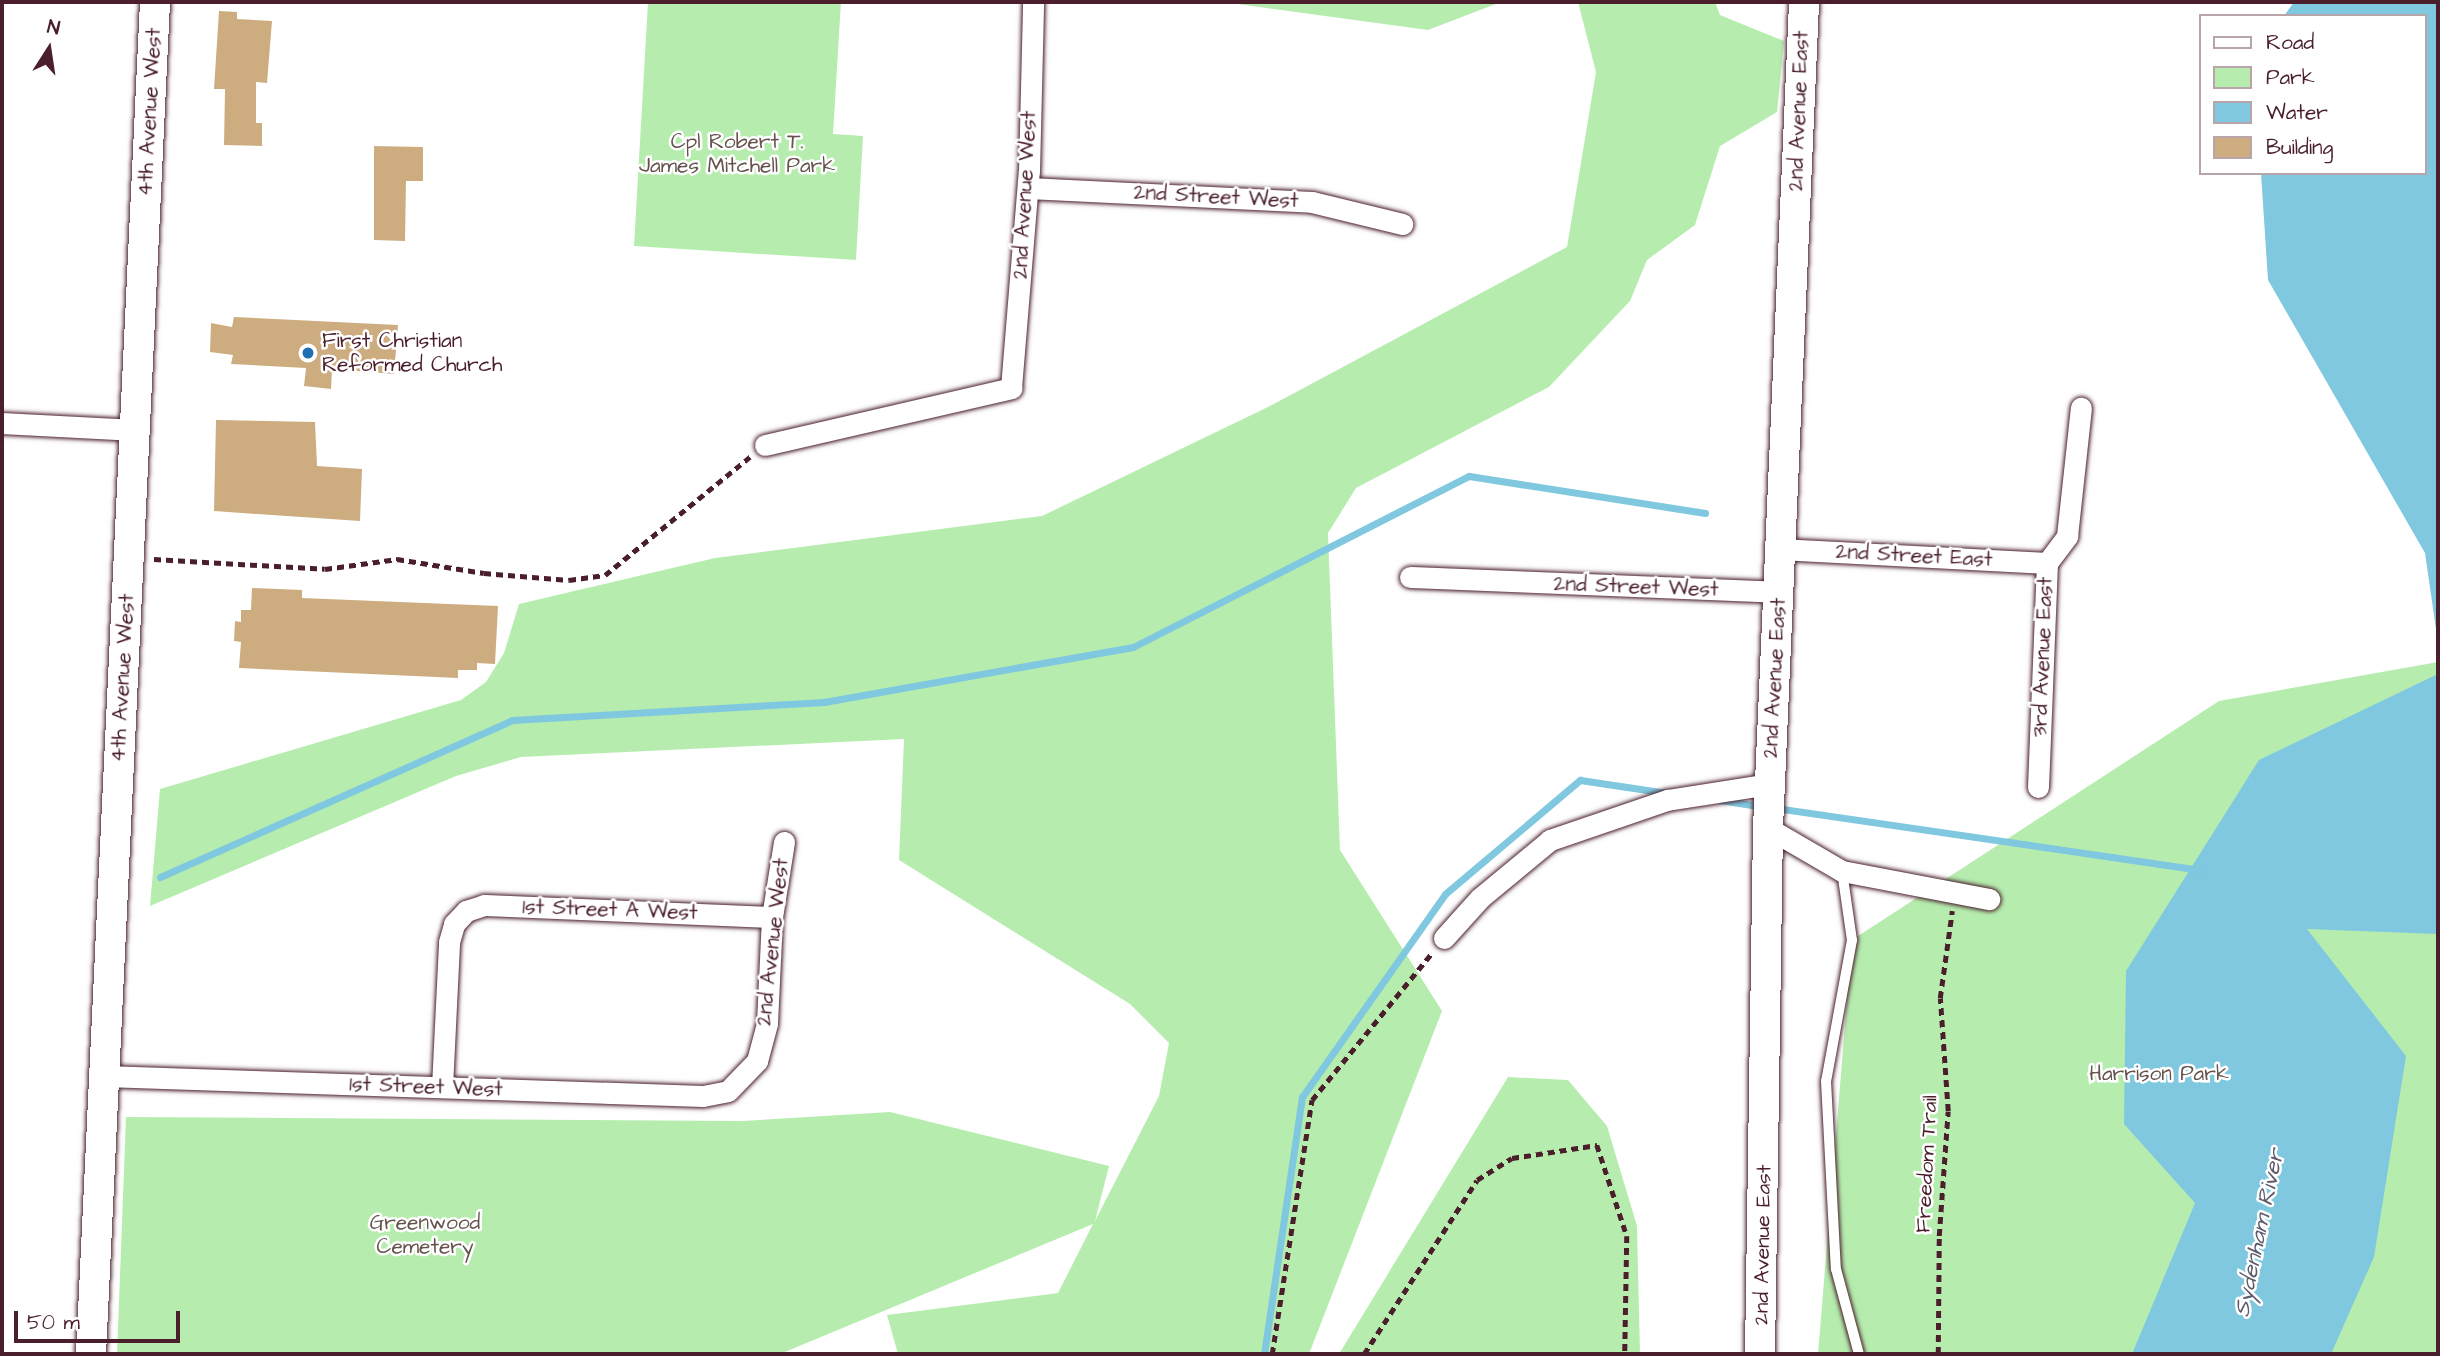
<!DOCTYPE html>
<html>
<head>
<meta charset="utf-8">
<style>
  body { margin:0 }
  #map { position:relative; width:2440px; height:1356px; overflow:hidden; background:#fff; font-family:"Architects Daughter",sans-serif }
  div>[style] { position:absolute }
  [style*='--x'] { left:calc(var(--x)*1px); top:calc(var(--y)*1px); width:calc(var(--w)*1px); rotate:calc(var(--a)*1deg) }
  .green>* { inset:0; background:#b6edaf }
  .water>* { inset:0; background:#7fc8df }
  .stream>* { height:7px; margin:-3.5px; padding:0 3.5px; transform-origin:3.5px; border-radius:3.5px; background:#7fc8df }
  .building>* { inset:0; background:#cdad80 }
  .path>* { height:4.5px; margin-top:-2.25px; transform-origin:0; background:repeating-linear-gradient(90deg,#4a1f2b 0 7px,transparent 0 12px) }
  .roads { filter:drop-shadow(0 0 2px #4a1f2b) drop-shadow(0 0 2px #4a1f2b) }
  .lane>* { height:10px; margin:-5px; padding:0 5px; transform-origin:5px; border-radius:5px; background:#fff }
  .street>* { height:21px; margin:-10.5px; padding:0 10.5px; transform-origin:10.5px; border-radius:10.5px; background:#fff }
  .secondary>* { height:30px; margin:-15px; padding:0 15px; transform-origin:15px; border-radius:15px; background:#fff }
  .dots>* { width:19px; height:19px; translate:-50% -50%; box-sizing:border-box; border:4px solid #fff; border-radius:50% }
  span { translate:-50% -50%; white-space:nowrap; text-align:center; line-height:1.15; -webkit-text-stroke:5px #fff; paint-order:stroke }
  .street-label { font-size:21px; color:#4a1f2b }
  .park-label { font-size:21px; color:#65524c }
  .poi-label { font-size:21px; color:#4a1f2b }
  .left { translate:0 -50%; text-align:left }
  .water-label { font-size:23px; color:#5d5a6a; font-style:italic }
  .frame { position:absolute; inset:0; border:4px solid #4a1f2b; pointer-events:none }
  .legend { position:absolute; left:2199px; top:14px; width:228px; height:161px; box-sizing:border-box; background:#fff; border:2px solid #b7a5aa; margin:0; padding:9px 12px; list-style:none; font-size:21px; color:#4a1f2b }
  .legend li { display:flex; align-items:center; gap:14px; height:35px }
  .legend b { width:35px; border:2px solid #b7a5aa }
  .north { position:absolute; left:14px; top:14px; width:70px; height:70px; -webkit-text-stroke:5px #fff; paint-order:stroke; rotate:12deg; font-size:19px; font-weight:700; line-height:28px; text-align:center; color:#4a1f2b }
  .north::after { content:''; display:block; margin:auto; width:24px; height:32px; background:#4a1f2b; clip-path:polygon(50% 0,100% 100%,50% 72%,0 100%) }
  .scale { position:absolute; left:14px; top:1311px; width:166px; height:32px; box-sizing:border-box; border:4px solid #4a1f2b; border-top:0; padding-left:9px; font-size:21px; line-height:24px; white-space:nowrap; color:#4a1f2b; -webkit-text-stroke:5px #fff; paint-order:stroke }
</style>
</head>
<body>
<div id="map">
  <div class="green">
    <div style="clip-path:polygon(648px 2px,841px 2px,833px 134px,863px 136px,856px 260px,634px 246px)"></div>
    <div style="clip-path:polygon(1223px 2px,1501px 2px,1428px 30px)"></div>
    <div style="clip-path:polygon(1578px 2px,1715px 2px,1720px 15px,1784px 41px,1777px 112px,1720px 146px,1695px 225px,1647px 260px,1630px 301px,1549px 387px,1356px 488px,1328px 533px,1340px 850px,1442px 1011px,1309px 1354px,898px 1354px,887px 1315px,1058px 1293px,1093px 1224px,780px 1354px,117px 1354px,126px 1117px,743px 1121px,890px 1112px,1109px 1166px,1095px 1221px,1159px 1096px,1169px 1043px,1130px 1004px,899px 860px,904px 739px,521px 757px,456px 776px,150px 906px,160px 789px,461px 700px,486px 682px,504px 653px,519px 604px,715px 558px,1042px 516px,1268px 407px,1567px 247px,1596px 72px)"></div>
    <div style="clip-path:polygon(2438px 662px,2438px 1354px,1818px 1354px,1852px 940px,2219px 701px)"></div>
    <div style="clip-path:polygon(1508px 1077px,1568px 1080px,1607px 1126px,1637px 1226px,1640px 1354px,1339px 1354px)"></div>
  </div>
  <div class="water">
    <div style="clip-path:polygon(2294px 2px,2438px 2px,2438px 643px,2425px 553px,2268px 280px,2261px 173px,2424px 173px,2424px 16px,2284px 16px)"></div>
    <div style="clip-path:polygon(2438px 674px,2438px 934px,2307px 929px,2406px 1056px,2374px 1257px,2331px 1354px,2132px 1354px,2195px 1203px,2124px 1124px,2126px 971px,2259px 760px)"></div>
  </div>
  <div class="stream">
    <div style="--x:1720;--y:800;--w:45;--a:9"></div>
    <div style="--x:1776;--y:808;--w:429;--a:8.3"></div>
    <div style="--x:160;--y:877;--w:385;--a:-24"></div>
    <div style="--x:512;--y:720;--w:313;--a:-3.3"></div>
    <div style="--x:824;--y:702;--w:314;--a:-10.1"></div>
    <div style="--x:1133;--y:647;--w:377;--a:-27"></div>
    <div style="--x:1469;--y:476;--w:239;--a:8.9"></div>
    <div style="--x:1264;--y:1354;--w:260;--a:-81.6"></div>
    <div style="--x:1302;--y:1097;--w:248;--a:-54.8"></div>
    <div style="--x:1445;--y:894;--w:177;--a:-40.2"></div>
    <div style="--x:1580;--y:780;--w:88;--a:8.5"></div>
  </div>
  <div class="building">
    <div style="clip-path:polygon(219px 11px,237px 12px,237px 19px,272px 21px,267px 83px,256px 82px,256px 123px,262px 123px,262px 146px,224px 145px,225px 89px,214px 89px)"></div>
    <div style="clip-path:polygon(374px 146px,423px 147px,423px 181px,406px 181px,405px 241px,374px 240px)"></div>
    <div style="clip-path:polygon(234px 317px,398px 325px,394px 374px,332px 369px,331px 389px,304px 386px,306px 368px,231px 364px,233px 355px,210px 352px,211px 323px,232px 327px)"></div>
    <div style="clip-path:polygon(216px 420px,315px 422px,317px 466px,362px 469px,360px 521px,214px 511px)"></div>
    <div style="clip-path:polygon(252px 588px,302px 590px,302px 598px,498px 606px,495px 664px,477px 663px,477px 670px,458px 670px,458px 678px,239px 668px,241px 642px,234px 641px,235px 621px,241px 622px,241px 610px,251px 610px)"></div>
  </div>
  <div class="path">
    <div style="--x:154;--y:559;--w:171;--a:3.3"></div>
    <div style="--x:325;--y:569;--w:73;--a:-7.9"></div>
    <div style="--x:397;--y:559;--w:88;--a:9.1"></div>
    <div style="--x:484;--y:573;--w:85;--a:4.7"></div>
    <div style="--x:569;--y:580;--w:36;--a:-8"></div>
    <div style="--x:605;--y:575;--w:188;--a:-39.2"></div>
    <div style="--x:1272;--y:1354;--w:257;--a:-81.1"></div>
    <div style="--x:1312;--y:1100;--w:190;--a:-50.8"></div>
    <div style="--x:1364;--y:1354;--w:207;--a:-57"></div>
    <div style="--x:1477;--y:1180;--w:41;--a:-32.2"></div>
    <div style="--x:1512;--y:1158;--w:86;--a:-8.7"></div>
    <div style="--x:1597;--y:1145;--w:96;--a:71.8"></div>
    <div style="--x:1627;--y:1236;--w:118;--a:91"></div>
    <div style="--x:1938;--y:1354;--w:118;--a:-89.5"></div>
    <div style="--x:1939;--y:1236;--w:125;--a:-85.9"></div>
    <div style="--x:1948;--y:1111;--w:113;--a:-94"></div>
    <div style="--x:1940;--y:998;--w:88;--a:-82.1"></div>
  </div>
  <div class="roads">
    <div class="lane">
      <div style="--x:1842;--y:871;--w:70;--a:81.8"></div>
      <div style="--x:1852;--y:940;--w:143;--a:100.4"></div>
      <div style="--x:1826;--y:1081;--w:188;--a:87"></div>
      <div style="--x:1836;--y:1269;--w:88;--a:74.9"></div>
    </div>
    <div class="street">
      <div style="--x:1028;--y:188;--w:284;--a:2.8"></div>
      <div style="--x:1312;--y:202;--w:93;--a:13.7"></div>
      <div style="--x:2;--y:423;--w:133;--a:3"></div>
      <div style="--x:765;--y:445;--w:253;--a:-13"></div>
      <div style="--x:1011;--y:388;--w:218;--a:-85.3"></div>
      <div style="--x:1029;--y:171;--w:169;--a:-88.6"></div>
      <div style="--x:1780;--y:549;--w:267;--a:3"></div>
      <div style="--x:1410;--y:577;--w:369;--a:2.3"></div>
      <div style="--x:2038;--y:787;--w:224;--a:-87.7"></div>
      <div style="--x:2047;--y:563;--w:34;--a:-53"></div>
      <div style="--x:2067;--y:536;--w:129;--a:-83.8"></div>
      <div style="--x:1768;--y:828;--w:86;--a:30.2"></div>
      <div style="--x:1842;--y:871;--w:150;--a:10.8"></div>
      <div style="--x:1444;--y:938;--w:54;--a:-48"></div>
      <div style="--x:1480;--y:898;--w:91;--a:-39.6"></div>
      <div style="--x:1550;--y:840;--w:124;--a:-18.9"></div>
      <div style="--x:1667;--y:800;--w:103;--a:-8.9"></div>
      <div style="--x:104;--y:1076;--w:599;--a:1.91"></div>
      <div style="--x:703;--y:1096;--w:25;--a:-11"></div>
      <div style="--x:728;--y:1091;--w:42;--a:-46"></div>
      <div style="--x:757;--y:1061;--w:39;--a:-75"></div>
      <div style="--x:767;--y:1023;--w:106;--a:-87.3"></div>
      <div style="--x:772;--y:917;--w:76;--a:-80.9"></div>
      <div style="--x:442;--y:1087;--w:145;--a:-87.2"></div>
      <div style="--x:449;--y:942;--w:19;--a:-74"></div>
      <div style="--x:454;--y:924;--w:18;--a:-47"></div>
      <div style="--x:466;--y:911;--w:19;--a:-18"></div>
      <div style="--x:484;--y:905;--w:288;--a:2.4"></div>
    </div>
    <div class="secondary">
      <div style="--x:91;--y:1354;--w:1354;--a:-87.29"></div>
      <div style="--x:1760;--y:1354;--w:526;--a:-89.13"></div>
      <div style="--x:1768;--y:828;--w:827;--a:-87.5"></div>
    </div>
  </div>
  <div class="dots">
    <div style="left:308px;top:353px;background:#1f6fb2"></div>
  </div>
  <div class="street-label">
    <span style="left:1799px;top:111px;rotate:-88deg">2nd Avenue East</span>
    <span style="left:150px;top:112px;rotate:-87deg">4th Avenue West</span>
    <span style="left:1025px;top:195px;rotate:-87deg">2nd Avenue West</span>
    <span style="left:1216px;top:197px;rotate:3deg">2nd Street West</span>
    <span style="left:1914px;top:556px;rotate:3deg">2nd Street East</span>
    <span style="left:1636px;top:587px;rotate:2deg">2nd Street West</span>
    <span style="left:2043px;top:657px;rotate:-88deg">3rd Avenue East</span>
    <span style="left:123px;top:678px;rotate:-87deg">4th Avenue West</span>
    <span style="left:1775px;top:678px;rotate:-87deg">2nd Avenue East</span>
    <span style="left:610px;top:910px;rotate:2deg">1st Street A West</span>
    <span style="left:773px;top:942px;rotate:-84deg">2nd Avenue West</span>
    <span style="left:426px;top:1087px;rotate:2deg">1st Street West</span>
    <span style="left:1927px;top:1164px;rotate:-87deg">Freedom Trail</span>
    <span style="left:1763px;top:1245px;rotate:-89deg">2nd Avenue East</span>
  </div>
  <div class="park-label">
    <span style="left:737px;top:154px">Cpl Robert T.<br>James Mitchell Park</span>
    <span style="left:2159px;top:1074px">Harrison Park</span>
    <span style="left:425px;top:1235px">Greenwood<br>Cemetery</span>
  </div>
  <div class="poi-label">
    <span class="left" style="left:322px;top:353px">First Christian<br>Reformed Church</span>
  </div>
  <div class="water-label">
    <span style="left:2259px;top:1233px;rotate:-78deg">Sydenham River</span>
  </div>
  <div class="frame"></div>
  <ul class="legend">
  <li><b style="height:9px;background:#fff"></b>Road</li>
  <li><b style="height:19px;background:#b6edaf"></b>Park</li>
  <li><b style="height:19px;background:#7fc8df"></b>Water</li>
  <li><b style="height:19px;background:#cdad80"></b>Building</li>
  </ul>
  <div class="north">N</div>
  <div class="scale">50 m</div>
</div>
</body>
</html>
